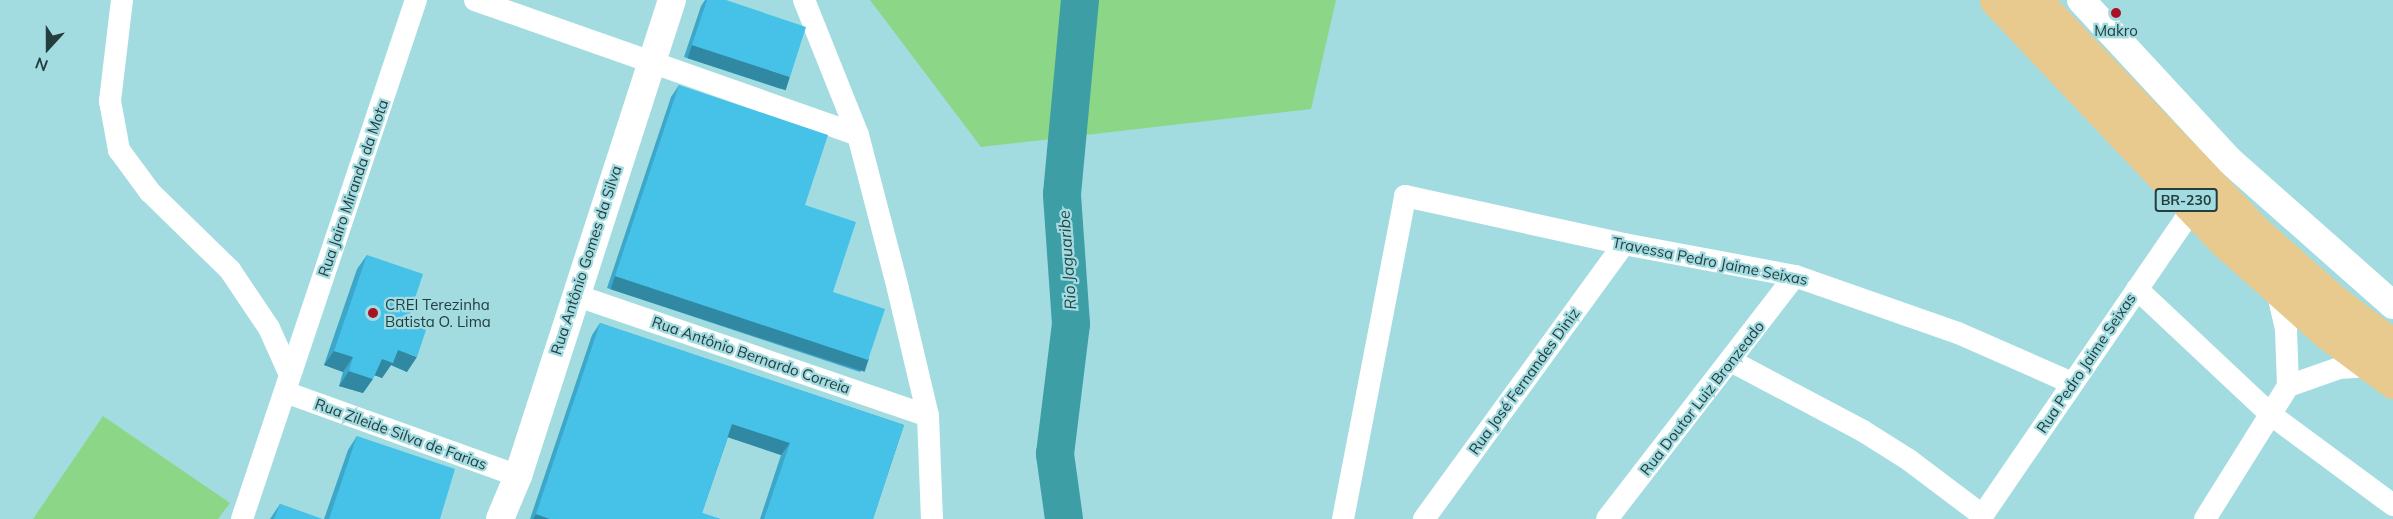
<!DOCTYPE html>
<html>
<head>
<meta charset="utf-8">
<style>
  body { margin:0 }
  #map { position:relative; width:2393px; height:519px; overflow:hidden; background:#a2dce1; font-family:Mulish,sans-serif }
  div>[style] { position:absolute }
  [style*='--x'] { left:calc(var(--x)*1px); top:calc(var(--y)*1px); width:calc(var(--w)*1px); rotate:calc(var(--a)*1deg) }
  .green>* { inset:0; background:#8cd687 }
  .river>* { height:38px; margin:-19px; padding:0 19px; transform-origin:19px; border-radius:19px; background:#3d9ea6 }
  .minor>* { height:22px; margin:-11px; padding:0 11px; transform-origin:11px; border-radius:11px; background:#fff }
  .tertiary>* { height:28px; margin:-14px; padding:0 14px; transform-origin:14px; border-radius:14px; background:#fff }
  .trunk>* { height:33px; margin:-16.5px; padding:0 16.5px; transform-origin:16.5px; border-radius:16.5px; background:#e8ca8f }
  .wall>* { inset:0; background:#3ca7c8 }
  .shaded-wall>* { inset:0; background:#3188a3; transform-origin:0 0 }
  .building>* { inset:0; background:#46c2e9 }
  .dots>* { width:16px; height:16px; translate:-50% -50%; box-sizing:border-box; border:3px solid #a2dce1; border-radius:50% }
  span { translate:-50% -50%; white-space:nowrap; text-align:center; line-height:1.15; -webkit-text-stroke:4.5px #a2dce1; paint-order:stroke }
  .shield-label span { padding:2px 4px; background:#a2dce1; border:2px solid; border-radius:4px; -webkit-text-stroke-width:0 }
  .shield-label { font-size:14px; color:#253d3f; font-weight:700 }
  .poi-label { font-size:15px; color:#253d3f }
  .left { translate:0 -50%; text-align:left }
  .street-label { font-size:15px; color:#253d3f }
  .water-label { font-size:16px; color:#264446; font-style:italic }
  .north { position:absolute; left:18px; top:18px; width:60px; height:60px; -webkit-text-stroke:4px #a2dce1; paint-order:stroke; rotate:201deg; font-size:16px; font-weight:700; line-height:24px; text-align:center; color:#253d3f }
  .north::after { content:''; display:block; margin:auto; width:21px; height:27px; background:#253d3f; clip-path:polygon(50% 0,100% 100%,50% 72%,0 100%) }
</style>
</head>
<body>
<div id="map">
  <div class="green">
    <div style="clip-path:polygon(870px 0,1336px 0,1311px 109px,981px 147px)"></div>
    <div style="clip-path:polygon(103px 416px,230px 503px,218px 519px,33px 519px)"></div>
  </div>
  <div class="river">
    <div style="--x:1064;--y:519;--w:66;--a:-97.9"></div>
    <div style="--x:1055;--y:454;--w:131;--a:-83"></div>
    <div style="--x:1071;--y:324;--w:130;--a:-94"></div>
    <div style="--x:1062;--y:194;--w:195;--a:-84.7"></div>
  </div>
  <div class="minor">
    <div style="--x:122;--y:0;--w:102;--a:96.8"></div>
    <div style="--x:110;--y:101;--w:50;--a:79.6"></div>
    <div style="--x:119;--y:150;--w:52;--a:53.6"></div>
    <div style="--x:150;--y:192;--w:112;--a:44.3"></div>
    <div style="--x:230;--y:270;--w:70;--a:56.1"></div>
    <div style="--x:269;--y:328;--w:51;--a:65.9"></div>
    <div style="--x:475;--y:0;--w:406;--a:19.4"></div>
    <div style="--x:804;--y:0;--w:145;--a:68.2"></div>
    <div style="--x:858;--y:135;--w:159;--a:75.4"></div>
    <div style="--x:898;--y:289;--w:130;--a:76.7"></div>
    <div style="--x:928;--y:416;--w:103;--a:87.8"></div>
    <div style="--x:2137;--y:289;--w:183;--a:43.2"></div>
    <div style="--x:2270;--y:414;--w:153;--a:36.5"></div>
    <div style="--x:2277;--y:290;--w:40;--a:77"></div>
    <div style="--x:2286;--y:329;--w:57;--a:88"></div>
    <div style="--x:575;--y:295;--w:373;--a:18.9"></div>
    <div style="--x:1731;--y:361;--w:149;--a:27.9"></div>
    <div style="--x:1863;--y:431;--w:54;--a:32.2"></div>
    <div style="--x:1909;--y:460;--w:91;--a:37"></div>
    <div style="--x:285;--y:392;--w:248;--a:19.8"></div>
    <div style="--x:242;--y:519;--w:547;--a:-71.47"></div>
    <div style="--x:1343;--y:519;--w:329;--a:-79.1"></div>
    <div style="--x:1405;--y:196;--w:224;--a:12.4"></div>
    <div style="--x:1624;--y:244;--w:174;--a:10.6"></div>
    <div style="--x:1795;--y:276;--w:173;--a:19.3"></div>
    <div style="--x:1958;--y:333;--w:124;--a:23.7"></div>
    <div style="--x:1424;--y:519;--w:340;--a:-54"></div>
    <div style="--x:1607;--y:519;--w:307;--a:-52.3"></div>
    <div style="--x:1980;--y:519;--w:377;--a:-55.6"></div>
    <div style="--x:2205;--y:519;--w:157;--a:-58"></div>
    <div style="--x:2288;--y:386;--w:54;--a:-19.4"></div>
    <div style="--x:2339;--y:368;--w:30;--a:-4"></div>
  </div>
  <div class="tertiary">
    <div style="--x:2081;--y:0;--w:218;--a:47.2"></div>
    <div style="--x:2229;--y:160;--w:219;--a:41.5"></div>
    <div style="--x:500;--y:519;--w:47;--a:-67.3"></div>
    <div style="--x:518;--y:476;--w:500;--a:-72.07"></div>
  </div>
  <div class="trunk">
    <div style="--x:1996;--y:0;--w:332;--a:46.6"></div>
    <div style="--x:2224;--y:241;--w:137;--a:41.7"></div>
    <div style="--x:2326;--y:332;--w:84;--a:36.7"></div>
    <div style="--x:2035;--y:0;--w:320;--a:46.4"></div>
    <div style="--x:2256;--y:232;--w:104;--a:41.5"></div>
    <div style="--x:2334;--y:301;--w:74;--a:37.3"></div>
  </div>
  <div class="wall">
    <div style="clip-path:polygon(705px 0,726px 0,781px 89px,684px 57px,701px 6px)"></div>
    <div style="clip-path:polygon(679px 85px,805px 205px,833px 292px,868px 360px,860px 372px,607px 288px,671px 97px)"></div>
    <div style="clip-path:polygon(367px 255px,407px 323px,407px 372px,391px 365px,382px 378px,375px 375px,363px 393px,339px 386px,343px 372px,324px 365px,357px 269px)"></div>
    <div style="clip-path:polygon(600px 323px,904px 425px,873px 519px,760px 519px,781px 455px,728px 437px,702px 513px,720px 519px,530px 519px,592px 335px)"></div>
    <div style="clip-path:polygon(357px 436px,440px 519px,324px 519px,348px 450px)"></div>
    <div style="clip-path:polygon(280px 504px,322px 519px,270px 519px)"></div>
  </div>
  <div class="shaded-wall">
    <div style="left:692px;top:45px;width:103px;height:14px;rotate:18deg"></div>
    <div style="left:615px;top:276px;width:267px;height:14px;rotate:18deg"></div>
    <div style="clip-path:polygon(398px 350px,417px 357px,407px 372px,391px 365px,382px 378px,371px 374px,382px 359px)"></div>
    <div style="clip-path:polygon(334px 351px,353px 357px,343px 372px,324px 365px)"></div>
    <div style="clip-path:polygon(349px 371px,373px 379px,363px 393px,339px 386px)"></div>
    <div style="clip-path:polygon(732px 424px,790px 443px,781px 455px,724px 436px)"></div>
    <div style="clip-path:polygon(536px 514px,550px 519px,533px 519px)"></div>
  </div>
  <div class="building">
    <div style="clip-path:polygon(707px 0,726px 0,806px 27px,790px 77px,692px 45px)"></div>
    <div style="clip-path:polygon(679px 85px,828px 135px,805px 205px,856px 222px,833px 292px,885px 309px,868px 360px,615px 276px)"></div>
    <div style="clip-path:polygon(367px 255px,423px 274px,407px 323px,426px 330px,417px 357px,398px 350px,393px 363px,382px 359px,373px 379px,349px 371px,353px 357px,334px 351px)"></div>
    <div style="clip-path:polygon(600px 323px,904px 425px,873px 519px,764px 519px,790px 443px,732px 424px,702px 513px,720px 519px,550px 519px,536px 514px)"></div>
    <div style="clip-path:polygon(357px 436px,455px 469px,440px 519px,329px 519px)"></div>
    <div style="clip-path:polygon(280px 504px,322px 519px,274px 519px)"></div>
  </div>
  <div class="dots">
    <div style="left:2116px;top:13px;background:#a91226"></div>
    <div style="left:373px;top:313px;background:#a91226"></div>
  </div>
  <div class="shield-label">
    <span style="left:2186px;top:200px">BR-230</span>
  </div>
  <div class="poi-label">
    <span style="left:2116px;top:31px">Makro</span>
    <span class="left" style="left:385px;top:313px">CREI Terezinha<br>Batista O. Lima</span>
  </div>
  <div class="street-label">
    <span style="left:353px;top:188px;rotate:-71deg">Rua Jairo Miranda da Mota</span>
    <span style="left:586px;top:260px;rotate:-72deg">Rua Antônio Gomes da Silva</span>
    <span style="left:1710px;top:261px;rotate:11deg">Travessa Pedro Jaime Seixas</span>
    <span style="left:751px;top:355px;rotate:19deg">Rua Antônio Bernardo Correia</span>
    <span style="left:2086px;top:363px;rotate:-56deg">Rua Pedro Jaime Seixas</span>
    <span style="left:1524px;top:381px;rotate:-54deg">Rua José Fernandes Diniz</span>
    <span style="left:1702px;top:398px;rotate:-52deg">Rua Doutor Luiz Bronzeado</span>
    <span style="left:401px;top:434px;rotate:20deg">Rua Zileide Silva de Farias</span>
  </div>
  <div class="water-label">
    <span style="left:1067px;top:260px;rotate:-94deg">Rio Jaguaribe</span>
  </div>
  <div class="north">N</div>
</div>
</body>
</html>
